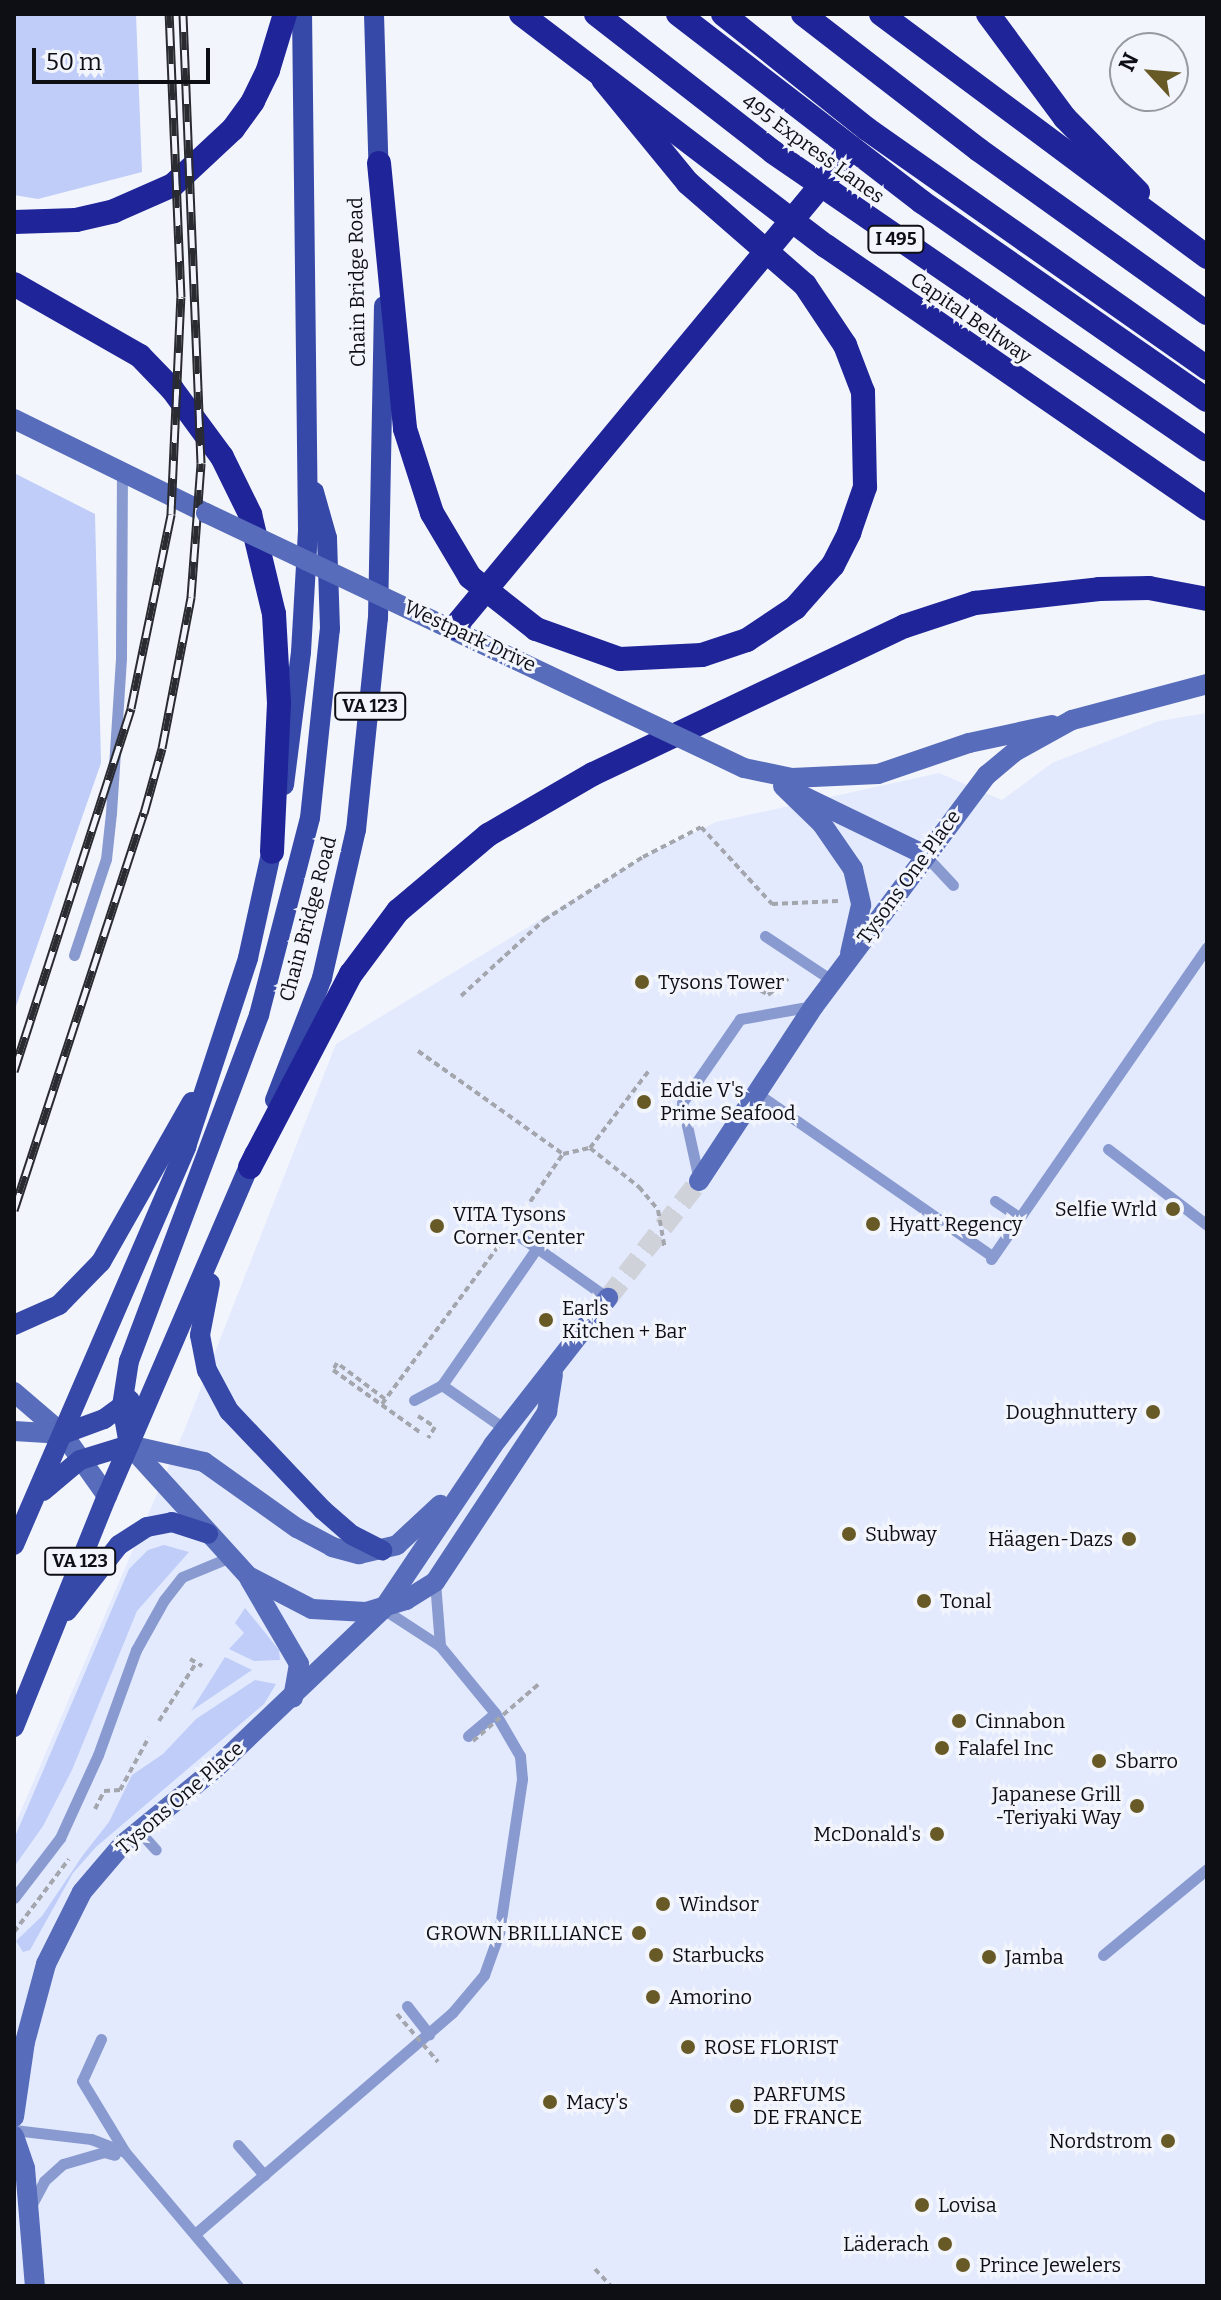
<!DOCTYPE html>
<html>
<head>
<meta charset="utf-8">
<style>
  body { margin:0 }
  #map { position:relative; width:1221px; height:2300px; overflow:hidden; background:#f3f5fc; font-family:Bitter,serif }
  div>[style] { position:absolute }
  [style*='--x'] { left:calc(var(--x)*1px); top:calc(var(--y)*1px); width:calc(var(--w)*1px); rotate:calc(var(--a)*1deg) }
  .built>* { inset:0; background:#e3eafe }
  .green>* { inset:0; background:#bfcdf8 }
  .secondary-tunnel>* { height:20px; margin-top:-10px; transform-origin:0; background:repeating-linear-gradient(90deg,#d0d2d9 0 20px,transparent 0 30px) }
  .path>* { height:4px; margin-top:-2px; transform-origin:0; background:repeating-linear-gradient(90deg,#a4a6ad 0 6px,transparent 0 10px) }
  .lane>* { height:11px; margin:-5.5px; padding:0 5.5px; transform-origin:5.5px; border-radius:5.5px; background:#899ad0 }
  .secondary>* { height:20px; margin:-10px; padding:0 10px; transform-origin:10px; border-radius:10px; background:#576cba }
  .primary>* { height:20px; margin:-10px; padding:0 10px; transform-origin:10px; border-radius:10px; background:#3649a9 }
  .highway>* { height:24px; margin:-12px; padding:0 12px; transform-origin:12px; border-radius:12px; background:#1f2499 }
  .rail>* { height:9px; margin-top:-4.5px; transform-origin:0; background:repeating-linear-gradient(90deg,#f3f5fc 0 18px,#292b31 0 36px); box-sizing:border-box; border-block:2px solid #292b31 }
  .path-bridge>* { height:4px; margin-top:-2px; transform-origin:0; background:repeating-linear-gradient(90deg,#a4a6ad 0 6px,transparent 0 10px) }
  .secondary-bridge>* { height:20px; margin:-10px; padding:0 10px; transform-origin:10px; border-radius:10px; background:#576cba }
  .highway-bridge>* { height:24px; margin:-12px; padding:0 12px; transform-origin:12px; border-radius:12px; background:#1f2499 }
  .dots>* { width:22px; height:22px; translate:-50% -50%; box-sizing:border-box; border:4px solid #f3f5fc; border-radius:50% }
  span { translate:-50% -50%; white-space:nowrap; text-align:center; line-height:1.15; -webkit-text-stroke:6px #f3f5fc; paint-order:stroke }
  .shield-label span { padding:2px 6px; background:#f3f5fc; border:2px solid; border-radius:6px; -webkit-text-stroke-width:0 }
  .shield-label { font-size:18px; color:#0d0f15; font-weight:700 }
  .street-label { font-size:20px; color:#0d0f15 }
  .poi-label { font-size:20px; color:#0d0f15 }
  .left { translate:0 -50%; text-align:left }
  .right { translate:-100% -50%; text-align:right }
  .frame { position:absolute; inset:0; border:16px solid #0d0f15; pointer-events:none }
  .north { position:absolute; left:1109px; top:32px; width:80px; height:80px; box-sizing:border-box; background:#f3f5fc; border:2px solid #9799a0; border-radius:50%; rotate:296deg; font-size:22px; font-weight:700; line-height:32px; text-align:center; color:#0d0f15 }
  .north::after { content:''; display:block; margin:auto; width:28px; height:36px; background:#685a27; clip-path:polygon(50% 0,100% 100%,50% 72%,0 100%) }
  .scale { position:absolute; left:32px; top:48px; width:178px; height:36px; box-sizing:border-box; border:4px solid #0d0f15; border-top:0; padding-left:10px; font-size:24px; line-height:28px; white-space:nowrap; color:#0d0f15; -webkit-text-stroke:6px #f3f5fc; paint-order:stroke }
</style>
</head>
<body>
<div id="map">
  <div class="built">
    <div style="clip-path:polygon(1207px 713px,1207px 2286px,14px 2286px,14px 1827px,186px 1426px,336px 1044px,643px 857px,716px 822px,939px 773px,1002px 800px,1052px 763px,1159px 721px)"></div>
  </div>
  <div class="green">
    <div style="clip-path:polygon(14px 14px,136px 14px,142px 172px,38px 199px,14px 195px)"></div>
    <div style="clip-path:polygon(14px 473px,95px 514px,101px 763px,14px 1012px)"></div>
    <div style="clip-path:polygon(164px 1545px,189px 1552px,137px 1611px,72px 1770px,43px 1826px,14px 1867px,14px 1839px,129px 1569px,148px 1550px)"></div>
    <div style="clip-path:polygon(245px 1608px,279px 1650px,280px 1660px,254px 1661px,229px 1649px,244px 1633px,235px 1623px)"></div>
    <div style="clip-path:polygon(225px 1657px,252px 1670px,191px 1711px)"></div>
    <div style="clip-path:polygon(255px 1680px,276px 1684px,264px 1704px,96px 1847px,73px 1873px,30px 1950px,23px 1952px,16px 1941px,42px 1916px,83px 1855px,109px 1822px,132px 1775px,163px 1754px,196px 1719px)"></div>
  </div>
  <div class="secondary-tunnel">
    <div style="--x:608;--y:1298;--w:148;--a:-52.1"></div>
  </div>
  <div class="path">
    <div style="--x:744;--y:979;--w:29;--a:34"></div>
    <div style="--x:768;--y:995;--w:27;--a:-39"></div>
    <div style="--x:461;--y:996;--w:113;--a:-42.5"></div>
    <div style="--x:544;--y:920;--w:117;--a:-32.5"></div>
    <div style="--x:643;--y:857;--w:65;--a:-27.3"></div>
    <div style="--x:701;--y:827;--w:105;--a:47.3"></div>
    <div style="--x:772;--y:904;--w:66;--a:-2.6"></div>
    <div style="--x:418;--y:1051;--w:178;--a:35.4"></div>
    <div style="--x:590;--y:1148;--w:63;--a:38.5"></div>
    <div style="--x:639;--y:1187;--w:30;--a:50"></div>
    <div style="--x:519;--y:1218;--w:78;--a:-55.5"></div>
    <div style="--x:563;--y:1154;--w:28;--a:-13"></div>
    <div style="--x:590;--y:1148;--w:96;--a:-52.7"></div>
    <div style="--x:385;--y:1399;--w:60;--a:-143.1"></div>
    <div style="--x:337;--y:1363;--w:8;--a:120"></div>
    <div style="--x:333;--y:1370;--w:108;--a:35.6"></div>
    <div style="--x:382;--y:1404;--w:202;--a:-53.6"></div>
    <div style="--x:418;--y:1416;--w:20;--a:33"></div>
    <div style="--x:435;--y:1427;--w:13;--a:122"></div>
    <div style="--x:190;--y:1659;--w:14;--a:30"></div>
    <div style="--x:159;--y:1721;--w:69;--a:-57.5"></div>
    <div style="--x:95;--y:1809;--w:20;--a:-63"></div>
    <div style="--x:104;--y:1791;--w:16;--a:-4"></div>
    <div style="--x:120;--y:1790;--w:60;--a:-61.3"></div>
    <div style="--x:14;--y:1932;--w:91;--a:-53"></div>
    <div style="--x:595;--y:2269;--w:23;--a:47"></div>
  </div>
  <div class="lane">
    <div style="--x:925;--y:855;--w:41;--a:47"></div>
    <div style="--x:765;--y:936;--w:82;--a:33.5"></div>
    <div style="--x:74;--y:955;--w:101;--a:-71.6"></div>
    <div style="--x:106;--y:859;--w:46;--a:-83.8"></div>
    <div style="--x:111;--y:813;--w:156;--a:-86.3"></div>
    <div style="--x:121;--y:657;--w:185;--a:-89.7"></div>
    <div style="--x:758;--y:1094;--w:285;--a:34.7"></div>
    <div style="--x:1108;--y:1149;--w:125;--a:37.5"></div>
    <div style="--x:699;--y:1180;--w:79;--a:-102.4"></div>
    <div style="--x:682;--y:1103;--w:102;--a:-55.4"></div>
    <div style="--x:740;--y:1019;--w:74;--a:-10.1"></div>
    <div style="--x:995;--y:1201;--w:29;--a:34"></div>
    <div style="--x:517;--y:1235;--w:24;--a:33"></div>
    <div style="--x:991;--y:1259;--w:379;--a:-55.3"></div>
    <div style="--x:414;--y:1400;--w:32;--a:-28"></div>
    <div style="--x:505;--y:1429;--w:77;--a:-145.1"></div>
    <div style="--x:442;--y:1385;--w:167;--a:-55.3"></div>
    <div style="--x:537;--y:1248;--w:87;--a:35.2"></div>
    <div style="--x:435;--y:1582;--w:64;--a:85.5"></div>
    <div style="--x:468;--y:1736;--w:35;--a:-40"></div>
    <div style="--x:139;--y:1831;--w:25;--a:48"></div>
    <div style="--x:14;--y:1898;--w:76;--a:-52.5"></div>
    <div style="--x:60;--y:1838;--w:91;--a:-65.4"></div>
    <div style="--x:98;--y:1755;--w:112;--a:-70.1"></div>
    <div style="--x:136;--y:1650;--w:57;--a:-60.8"></div>
    <div style="--x:164;--y:1600;--w:29;--a:-52"></div>
    <div style="--x:182;--y:1577;--w:50;--a:-22.4"></div>
    <div style="--x:1103;--y:1955;--w:135;--a:-39.6"></div>
    <div style="--x:407;--y:2006;--w:36;--a:52"></div>
    <div style="--x:101;--y:2039;--w:46;--a:114.3"></div>
    <div style="--x:82;--y:2081;--w:83;--a:58.8"></div>
    <div style="--x:14;--y:2130;--w:78;--a:6.7"></div>
    <div style="--x:91;--y:2139;--w:36;--a:21"></div>
    <div style="--x:125;--y:2152;--w:175;--a:49.9"></div>
    <div style="--x:238;--y:2145;--w:40;--a:49"></div>
    <div style="--x:32;--y:2204;--w:26;--a:-62"></div>
    <div style="--x:44;--y:2181;--w:25;--a:-42"></div>
    <div style="--x:63;--y:2164;--w:43;--a:-16.3"></div>
    <div style="--x:104;--y:2152;--w:11;--a:15"></div>
    <div style="--x:195;--y:2234;--w:339;--a:-40.7"></div>
    <div style="--x:452;--y:2013;--w:50;--a:-49.9"></div>
    <div style="--x:484;--y:1975;--w:45;--a:-70.3"></div>
    <div style="--x:499;--y:1933;--w:156;--a:-81.5"></div>
    <div style="--x:522;--y:1779;--w:23;--a:-95"></div>
    <div style="--x:520;--y:1756;--w:50;--a:-120.2"></div>
    <div style="--x:495;--y:1713;--w:87;--a:-129.4"></div>
    <div style="--x:440;--y:1646;--w:68;--a:-147"></div>
  </div>
  <div class="secondary">
    <div style="--x:14;--y:419;--w:214;--a:26.1"></div>
    <div style="--x:744;--y:768;--w:49;--a:11.8"></div>
    <div style="--x:792;--y:778;--w:86;--a:-2.7"></div>
    <div style="--x:878;--y:774;--w:96;--a:-18.8"></div>
    <div style="--x:969;--y:743;--w:85;--a:-12.2"></div>
    <div style="--x:783;--y:786;--w:54;--a:44.3"></div>
    <div style="--x:822;--y:824;--w:55;--a:55.4"></div>
    <div style="--x:853;--y:869;--w:37;--a:77"></div>
    <div style="--x:861;--y:905;--w:50;--a:102.7"></div>
    <div style="--x:799;--y:794;--w:140;--a:25.8"></div>
    <div style="--x:699;--y:1181;--w:209;--a:-56.7"></div>
    <div style="--x:814;--y:1006;--w:289;--a:-53.2"></div>
    <div style="--x:987;--y:775;--w:38;--a:-40"></div>
    <div style="--x:1016;--y:751;--w:64;--a:-29"></div>
    <div style="--x:1072;--y:720;--w:140;--a:-14.9"></div>
    <div style="--x:14;--y:1392;--w:65;--a:40.6"></div>
    <div style="--x:63;--y:1434;--w:76;--a:54.6"></div>
    <div style="--x:14;--y:1431;--w:49;--a:3.5"></div>
    <div style="--x:129;--y:1445;--w:177;--a:47.7"></div>
    <div style="--x:248;--y:1576;--w:72;--a:27.3"></div>
    <div style="--x:312;--y:1609;--w:54;--a:3.2"></div>
    <div style="--x:366;--y:1612;--w:42;--a:-16.7"></div>
    <div style="--x:406;--y:1600;--w:34;--a:-32"></div>
    <div style="--x:435;--y:1582;--w:204;--a:-56.6"></div>
    <div style="--x:547;--y:1412;--w:38;--a:-81"></div>
    <div style="--x:129;--y:1445;--w:77;--a:12.8"></div>
    <div style="--x:204;--y:1462;--w:114;--a:35.4"></div>
    <div style="--x:297;--y:1528;--w:40;--a:28"></div>
    <div style="--x:332;--y:1547;--w:28;--a:15"></div>
    <div style="--x:359;--y:1554;--w:39;--a:-13"></div>
    <div style="--x:397;--y:1545;--w:59;--a:-42.9"></div>
    <div style="--x:250;--y:1580;--w:97;--a:59.7"></div>
    <div style="--x:299;--y:1664;--w:34;--a:100"></div>
    <div style="--x:14;--y:2117;--w:76;--a:-81.7"></div>
    <div style="--x:25;--y:2042;--w:81;--a:-74.9"></div>
    <div style="--x:46;--y:1964;--w:80;--a:-63.4"></div>
    <div style="--x:82;--y:1892;--w:63;--a:-49.5"></div>
    <div style="--x:123;--y:1844;--w:120;--a:-39.3"></div>
    <div style="--x:216;--y:1768;--w:231;--a:-43.6"></div>
    <div style="--x:383;--y:1609;--w:197;--a:-56.1"></div>
    <div style="--x:493;--y:1445;--w:187;--a:-52"></div>
    <div style="--x:14;--y:2136;--w:34;--a:71"></div>
    <div style="--x:25;--y:2168;--w:118;--a:85.2"></div>
  </div>
  <div class="primary">
    <div style="--x:374;--y:14;--w:164;--a:88.3"></div>
    <div style="--x:284;--y:785;--w:134;--a:-82.7"></div>
    <div style="--x:301;--y:652;--w:121;--a:-86.7"></div>
    <div style="--x:308;--y:531;--w:517;--a:-90.66"></div>
    <div style="--x:275;--y:1100;--w:131;--a:-68.9"></div>
    <div style="--x:322;--y:978;--w:152;--a:-77.1"></div>
    <div style="--x:356;--y:830;--w:213;--a:-84.1"></div>
    <div style="--x:378;--y:618;--w:312;--a:-88.9"></div>
    <div style="--x:210;--y:1283;--w:53;--a:100.9"></div>
    <div style="--x:200;--y:1335;--w:36;--a:79"></div>
    <div style="--x:207;--y:1370;--w:47;--a:61.8"></div>
    <div style="--x:229;--y:1411;--w:137;--a:46.5"></div>
    <div style="--x:323;--y:1510;--w:38;--a:41"></div>
    <div style="--x:352;--y:1535;--w:34;--a:27"></div>
    <div style="--x:14;--y:1325;--w:49;--a:-24"></div>
    <div style="--x:59;--y:1305;--w:60;--a:-45.7"></div>
    <div style="--x:101;--y:1262;--w:184;--a:-60.4"></div>
    <div style="--x:63;--y:1434;--w:44;--a:-20.1"></div>
    <div style="--x:104;--y:1419;--w:32;--a:-36"></div>
    <div style="--x:129;--y:1445;--w:40;--a:-100"></div>
    <div style="--x:122;--y:1406;--w:46;--a:-81.2"></div>
    <div style="--x:129;--y:1361;--w:370;--a:-69.4"></div>
    <div style="--x:259;--y:1015;--w:203;--a:-75.5"></div>
    <div style="--x:310;--y:818;--w:190;--a:-84"></div>
    <div style="--x:330;--y:629;--w:91;--a:-91.9"></div>
    <div style="--x:327;--y:538;--w:48;--a:-105.8"></div>
    <div style="--x:43;--y:1491;--w:48;--a:-40"></div>
    <div style="--x:80;--y:1460;--w:51;--a:-17"></div>
    <div style="--x:14;--y:1545;--w:434;--a:-66.6"></div>
    <div style="--x:186;--y:1147;--w:199;--a:-71.8"></div>
    <div style="--x:248;--y:958;--w:121;--a:-77.6"></div>
    <div style="--x:67;--y:1611;--w:84;--a:-51.8"></div>
    <div style="--x:119;--y:1545;--w:33;--a:-33"></div>
    <div style="--x:147;--y:1527;--w:25;--a:-11"></div>
    <div style="--x:172;--y:1522;--w:38;--a:18"></div>
    <div style="--x:14;--y:1727;--w:249;--a:-68.1"></div>
    <div style="--x:107;--y:1496;--w:374;--a:-66.7"></div>
  </div>
  <div class="highway">
    <div style="--x:521;--y:14;--w:383;--a:37.3"></div>
    <div style="--x:826;--y:246;--w:463;--a:34.6"></div>
    <div style="--x:596;--y:14;--w:224;--a:37.9"></div>
    <div style="--x:773;--y:152;--w:526;--a:34.47"></div>
    <div style="--x:678;--y:14;--w:308;--a:37.6"></div>
    <div style="--x:922;--y:202;--w:347;--a:34.8"></div>
    <div style="--x:723;--y:14;--w:184;--a:38.6"></div>
    <div style="--x:867;--y:129;--w:416;--a:35.1"></div>
    <div style="--x:803;--y:14;--w:222;--a:37.7"></div>
    <div style="--x:979;--y:150;--w:280;--a:35.6"></div>
    <div style="--x:881;--y:14;--w:407;--a:36.7"></div>
    <div style="--x:988;--y:14;--w:129;--a:53.5"></div>
    <div style="--x:1065;--y:118;--w:104;--a:45.4"></div>
    <div style="--x:379;--y:163;--w:267;--a:84.4"></div>
    <div style="--x:405;--y:429;--w:88;--a:72.2"></div>
    <div style="--x:432;--y:513;--w:74;--a:59.3"></div>
    <div style="--x:470;--y:577;--w:84;--a:38.2"></div>
    <div style="--x:536;--y:629;--w:89;--a:19.7"></div>
    <div style="--x:620;--y:659;--w:82;--a:-2.8"></div>
    <div style="--x:702;--y:655;--w:47;--a:-18.4"></div>
    <div style="--x:747;--y:640;--w:58;--a:-33.7"></div>
    <div style="--x:795;--y:608;--w:57;--a:-48.5"></div>
    <div style="--x:833;--y:565;--w:36;--a:-63"></div>
    <div style="--x:849;--y:533;--w:49;--a:-70.8"></div>
    <div style="--x:865;--y:487;--w:95;--a:-91.2"></div>
    <div style="--x:863;--y:392;--w:50;--a:-111"></div>
    <div style="--x:845;--y:345;--w:72;--a:-123.7"></div>
    <div style="--x:805;--y:285;--w:155;--a:-138.9"></div>
    <div style="--x:688;--y:183;--w:134;--a:-129.3"></div>
    <div style="--x:14;--y:222;--w:62;--a:-1.8"></div>
    <div style="--x:76;--y:220;--w:39;--a:-13"></div>
    <div style="--x:114;--y:211;--w:64;--a:-23.8"></div>
    <div style="--x:173;--y:185;--w:82;--a:-43"></div>
    <div style="--x:233;--y:129;--w:34;--a:-54"></div>
    <div style="--x:253;--y:101;--w:34;--a:-64"></div>
    <div style="--x:268;--y:70;--w:59;--a:-73.1"></div>
    <div style="--x:14;--y:284;--w:145;--a:29.7"></div>
    <div style="--x:140;--y:356;--w:46;--a:45.9"></div>
    <div style="--x:172;--y:389;--w:84;--a:53.7"></div>
    <div style="--x:222;--y:457;--w:64;--a:63.8"></div>
    <div style="--x:250;--y:514;--w:103;--a:76.5"></div>
    <div style="--x:274;--y:614;--w:89;--a:86.8"></div>
    <div style="--x:279;--y:703;--w:149;--a:92.7"></div>
    <div style="--x:250;--y:1167;--w:218;--a:-62.4"></div>
    <div style="--x:351;--y:974;--w:79;--a:-53.3"></div>
    <div style="--x:398;--y:911;--w:118;--a:-40.2"></div>
    <div style="--x:488;--y:835;--w:121;--a:-30.2"></div>
    <div style="--x:593;--y:774;--w:345;--a:-25.4"></div>
    <div style="--x:905;--y:626;--w:74;--a:-18.2"></div>
    <div style="--x:975;--y:603;--w:125;--a:-6.4"></div>
    <div style="--x:1099;--y:589;--w:50;--a:-1.1"></div>
    <div style="--x:1149;--y:588;--w:59;--a:10.7"></div>
  </div>
  <div class="rail">
    <div style="--x:14;--y:1071;--w:381;--a:-72.1"></div>
    <div style="--x:131;--y:708;--w:198;--a:-78.3"></div>
    <div style="--x:171;--y:514;--w:217;--a:-87.4"></div>
    <div style="--x:181;--y:297;--w:283;--a:-92.4"></div>
    <div style="--x:14;--y:1210;--w:418;--a:-71.9"></div>
    <div style="--x:144;--y:813;--w:67;--a:-74.5"></div>
    <div style="--x:162;--y:748;--w:154;--a:-79.1"></div>
    <div style="--x:191;--y:597;--w:134;--a:-85.7"></div>
    <div style="--x:201;--y:463;--w:449;--a:-92.3"></div>
  </div>
  <div class="path-bridge">
    <div style="--x:658;--y:1210;--w:39;--a:80"></div>
    <div style="--x:473;--y:1741;--w:89;--a:-40.9"></div>
    <div style="--x:397;--y:2014;--w:63;--a:49.5"></div>
  </div>
  <div class="secondary-bridge">
    <div style="--x:206;--y:513;--w:595;--a:25.36"></div>
  </div>
  <div class="highway-bridge">
    <div style="--x:454;--y:628;--w:614;--a:-50.35"></div>
  </div>
  <div class="dots">
    <div style="left:642px;top:982px;background:#685a27"></div>
    <div style="left:644px;top:1102px;background:#685a27"></div>
    <div style="left:1173px;top:1209px;background:#685a27"></div>
    <div style="left:873px;top:1224px;background:#685a27"></div>
    <div style="left:437px;top:1226px;background:#685a27"></div>
    <div style="left:546px;top:1320px;background:#685a27"></div>
    <div style="left:1153px;top:1412px;background:#685a27"></div>
    <div style="left:849px;top:1534px;background:#685a27"></div>
    <div style="left:1129px;top:1539px;background:#685a27"></div>
    <div style="left:924px;top:1601px;background:#685a27"></div>
    <div style="left:959px;top:1721px;background:#685a27"></div>
    <div style="left:942px;top:1748px;background:#685a27"></div>
    <div style="left:1099px;top:1761px;background:#685a27"></div>
    <div style="left:1137px;top:1806px;background:#685a27"></div>
    <div style="left:937px;top:1834px;background:#685a27"></div>
    <div style="left:663px;top:1904px;background:#685a27"></div>
    <div style="left:639px;top:1933px;background:#685a27"></div>
    <div style="left:656px;top:1955px;background:#685a27"></div>
    <div style="left:989px;top:1957px;background:#685a27"></div>
    <div style="left:653px;top:1997px;background:#685a27"></div>
    <div style="left:688px;top:2047px;background:#685a27"></div>
    <div style="left:550px;top:2102px;background:#685a27"></div>
    <div style="left:737px;top:2106px;background:#685a27"></div>
    <div style="left:1168px;top:2141px;background:#685a27"></div>
    <div style="left:922px;top:2205px;background:#685a27"></div>
    <div style="left:945px;top:2244px;background:#685a27"></div>
    <div style="left:963px;top:2265px;background:#685a27"></div>
  </div>
  <div class="shield-label">
    <span style="left:896px;top:239px">I 495</span>
    <span style="left:370px;top:706px">VA 123</span>
    <span style="left:80px;top:1561px">VA 123</span>
  </div>
  <div class="street-label">
    <span style="left:813px;top:149px;rotate:36deg">495 Express Lanes</span>
    <span style="left:357px;top:282px;rotate:-91deg">Chain Bridge Road</span>
    <span style="left:971px;top:318px;rotate:35deg">Capital Beltway</span>
    <span style="left:470px;top:636px;rotate:25deg">Westpark Drive</span>
    <span style="left:909px;top:877px;rotate:-54deg">Tysons One Place</span>
    <span style="left:308px;top:919px;rotate:-75deg">Chain Bridge Road</span>
    <span style="left:180px;top:1798px;rotate:-41deg">Tysons One Place</span>
  </div>
  <div class="poi-label">
    <span class="left" style="left:658px;top:982px">Tysons Tower</span>
    <span class="left" style="left:660px;top:1102px">Eddie V's<br>Prime Seafood</span>
    <span class="right" style="left:1157px;top:1209px">Selfie Wrld</span>
    <span class="left" style="left:453px;top:1226px">VITA Tysons<br>Corner Center</span>
    <span class="left" style="left:889px;top:1224px">Hyatt Regency</span>
    <span class="left" style="left:562px;top:1320px">Earls<br>Kitchen + Bar</span>
    <span class="right" style="left:1137px;top:1412px">Doughnuttery</span>
    <span class="left" style="left:865px;top:1534px">Subway</span>
    <span class="right" style="left:1113px;top:1539px">Häagen-Dazs</span>
    <span class="left" style="left:940px;top:1601px">Tonal</span>
    <span class="left" style="left:975px;top:1721px">Cinnabon</span>
    <span class="left" style="left:958px;top:1748px">Falafel Inc</span>
    <span class="left" style="left:1115px;top:1761px">Sbarro</span>
    <span class="right" style="left:1121px;top:1806px">Japanese Grill<br>-Teriyaki Way</span>
    <span class="right" style="left:921px;top:1834px">McDonald's</span>
    <span class="left" style="left:679px;top:1904px">Windsor</span>
    <span class="right" style="left:623px;top:1933px">GROWN BRILLIANCE</span>
    <span class="left" style="left:672px;top:1955px">Starbucks</span>
    <span class="left" style="left:1005px;top:1957px">Jamba</span>
    <span class="left" style="left:669px;top:1997px">Amorino</span>
    <span class="left" style="left:704px;top:2047px">ROSE FLORIST</span>
    <span class="left" style="left:753px;top:2106px">PARFUMS<br>DE FRANCE</span>
    <span class="left" style="left:566px;top:2102px">Macy's</span>
    <span class="right" style="left:1152px;top:2141px">Nordstrom</span>
    <span class="left" style="left:938px;top:2205px">Lovisa</span>
    <span class="right" style="left:929px;top:2244px">Läderach</span>
    <span class="left" style="left:979px;top:2265px">Prince Jewelers</span>
  </div>
  <div class="frame"></div>
  <div class="north">N</div>
  <div class="scale">50 m</div>
</div>
</body>
</html>
